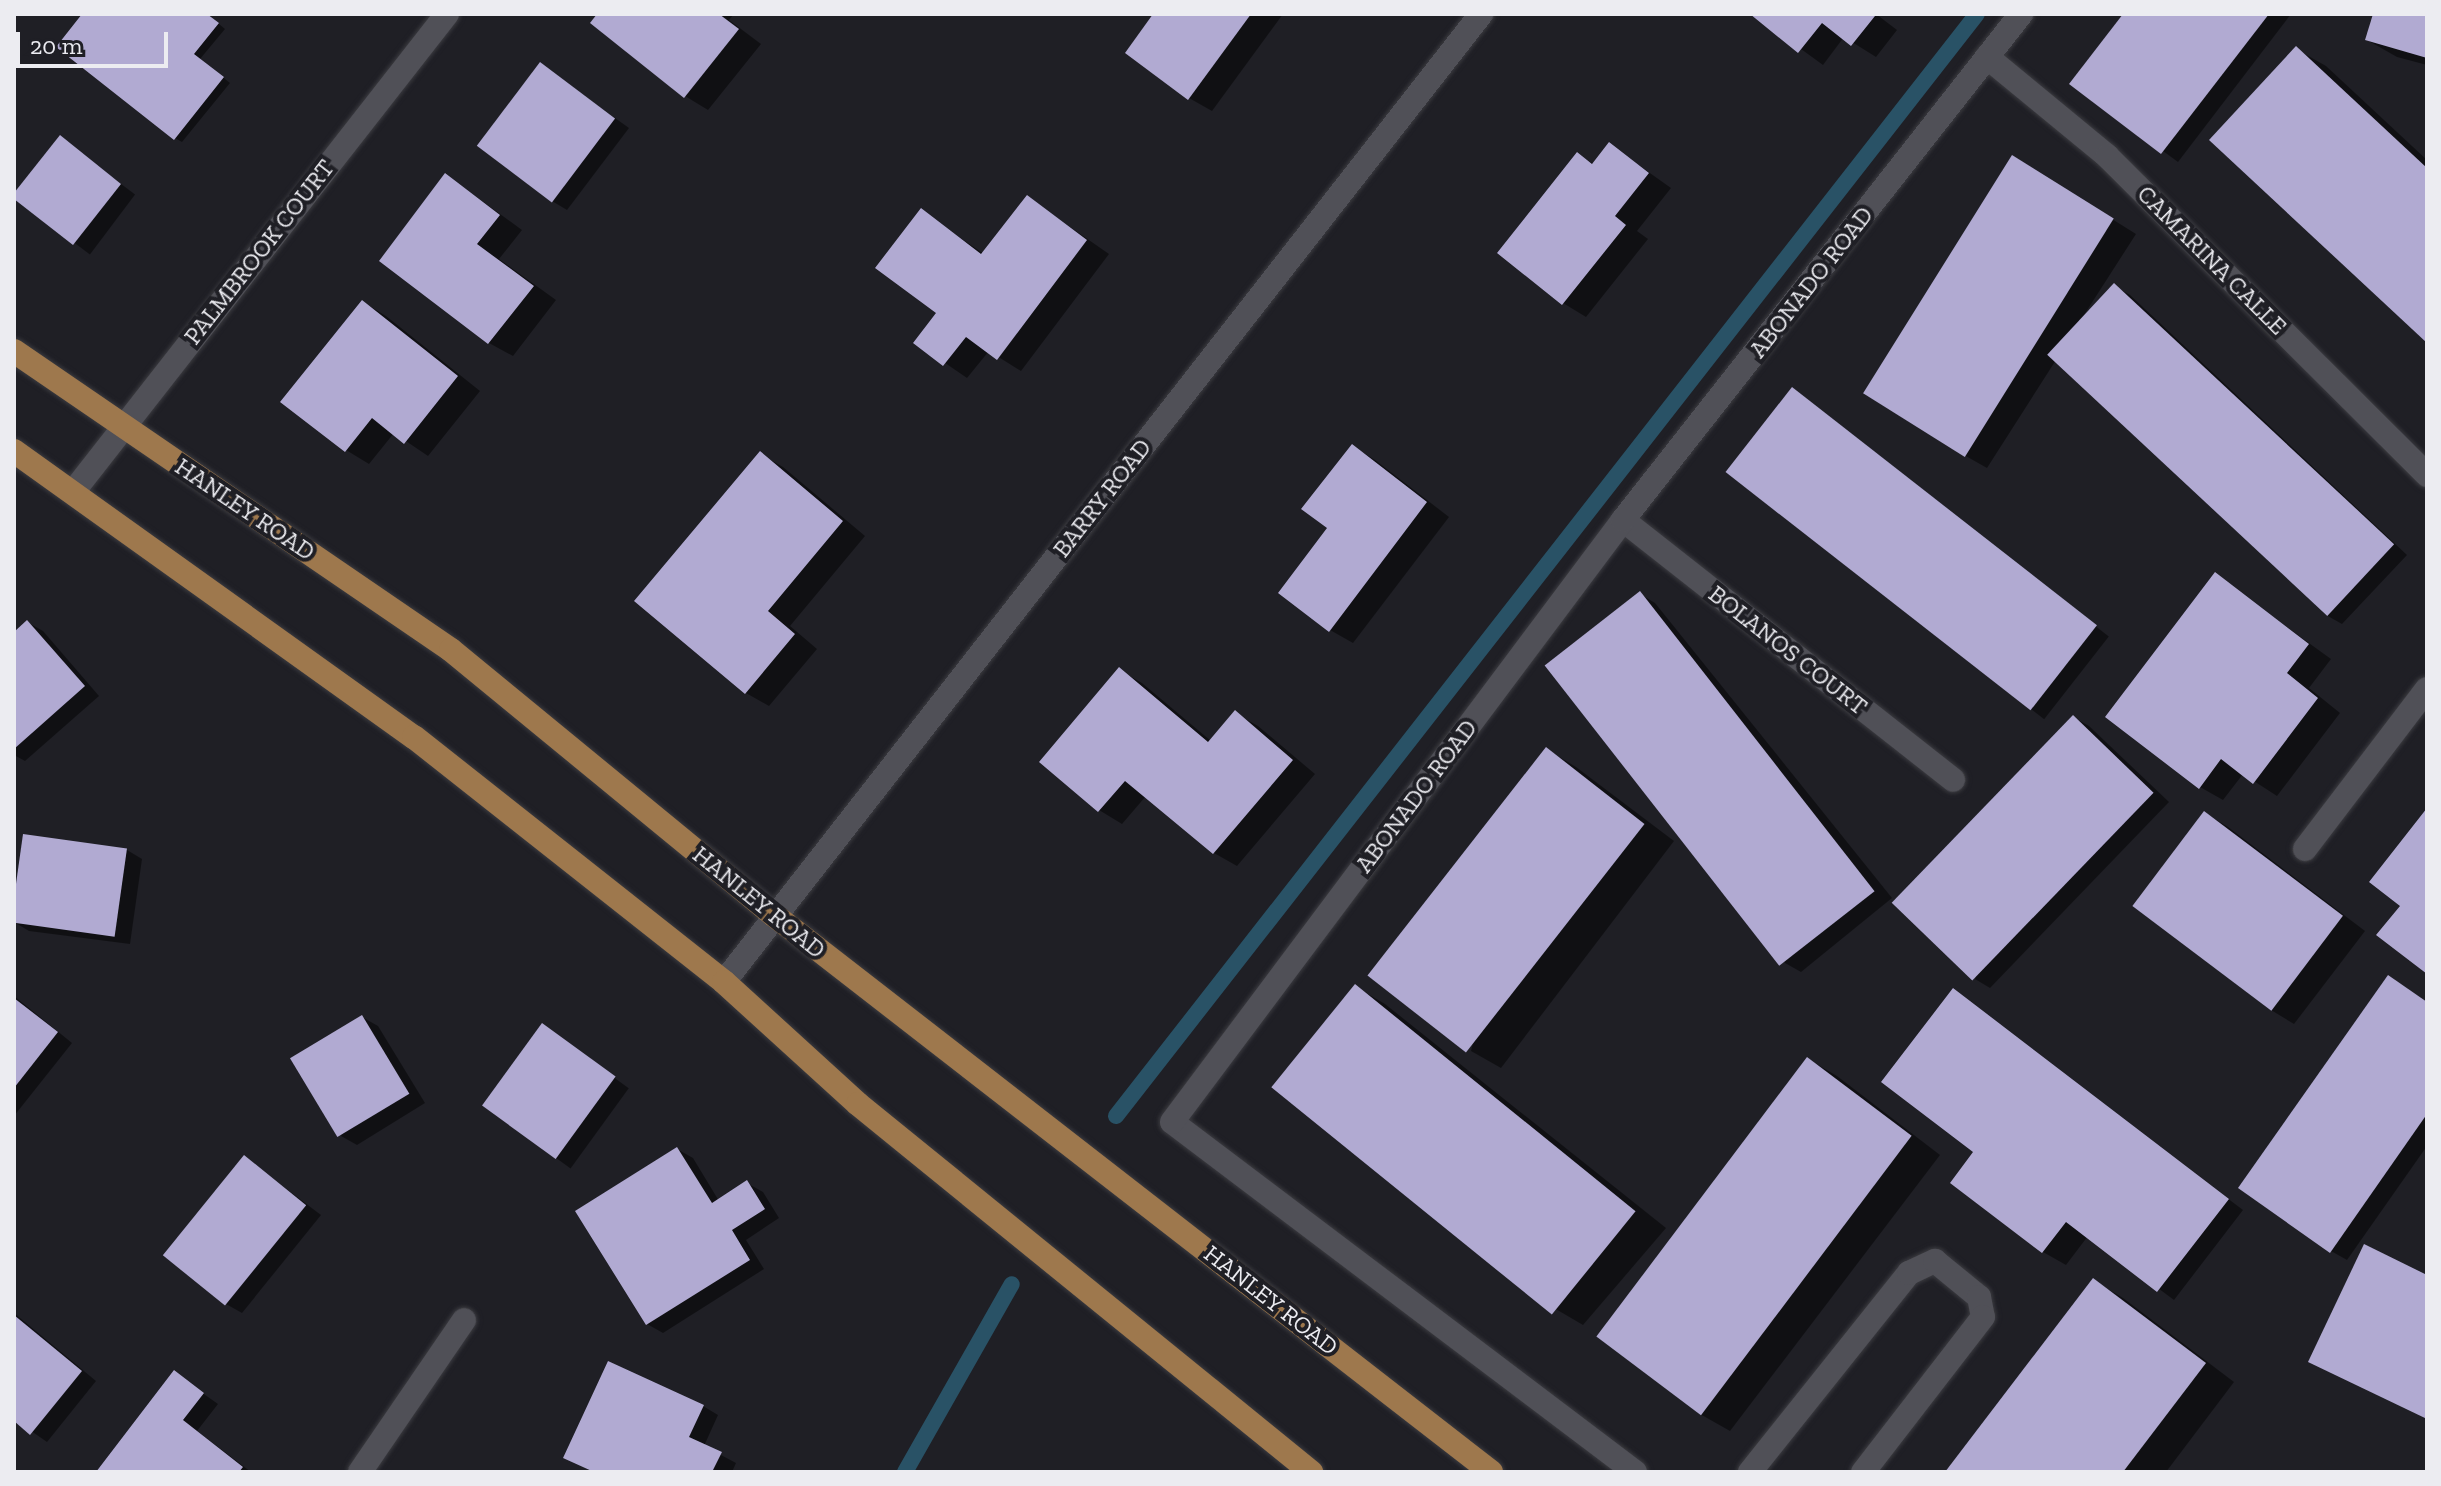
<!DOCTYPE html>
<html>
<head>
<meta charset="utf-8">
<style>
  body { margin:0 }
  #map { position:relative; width:2441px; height:1486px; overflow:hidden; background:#1f1f25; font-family:"Zilla Slab",serif }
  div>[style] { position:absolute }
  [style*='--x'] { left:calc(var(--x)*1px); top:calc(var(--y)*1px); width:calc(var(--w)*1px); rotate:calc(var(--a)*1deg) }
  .shadow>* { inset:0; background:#0007; transform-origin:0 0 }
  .stream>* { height:16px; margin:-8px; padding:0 8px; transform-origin:8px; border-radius:8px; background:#295266 }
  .building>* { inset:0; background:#b1aad2; transform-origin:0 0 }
  .roads { filter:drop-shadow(0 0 2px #3b3b40) drop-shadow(0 0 2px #3b3b40) }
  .minor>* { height:24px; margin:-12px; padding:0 12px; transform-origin:12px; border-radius:12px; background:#505057 }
  .major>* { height:24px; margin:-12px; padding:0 12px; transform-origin:12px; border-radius:12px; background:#9e784d }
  span { translate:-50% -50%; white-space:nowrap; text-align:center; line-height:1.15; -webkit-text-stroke:8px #1f1f25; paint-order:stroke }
  .street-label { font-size:24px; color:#ececf1 }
  .frame { position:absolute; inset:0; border:16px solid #ececf1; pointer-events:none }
  .scale { position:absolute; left:16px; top:32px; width:152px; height:36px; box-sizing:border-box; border:4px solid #ececf1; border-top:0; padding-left:10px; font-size:24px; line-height:28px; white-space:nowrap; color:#ececf1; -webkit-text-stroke:6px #1f1f25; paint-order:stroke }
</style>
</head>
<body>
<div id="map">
  <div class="shadow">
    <div style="clip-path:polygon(85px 14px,207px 14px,225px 29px,200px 59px,230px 83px,182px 142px,175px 138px)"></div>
    <div style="clip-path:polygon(600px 14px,734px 14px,729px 20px,761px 44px,708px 110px,685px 96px)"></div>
    <div style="clip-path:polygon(1156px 14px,1283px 14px,1212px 111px,1189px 98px)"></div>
    <div style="clip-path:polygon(1753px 14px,1876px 14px,1897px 30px,1876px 57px,1844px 37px,1823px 65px)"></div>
    <div style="clip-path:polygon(2125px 14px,2291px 14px,2178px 162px,2072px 84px)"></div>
    <div style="clip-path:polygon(2375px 14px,2427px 14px,2427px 65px,2397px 57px,2367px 40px)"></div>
    <div style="clip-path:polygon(2296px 49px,2326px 66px,2427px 160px,2427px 340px)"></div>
    <div style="clip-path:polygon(541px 65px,629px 128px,567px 210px,552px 201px)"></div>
    <div style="left:60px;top:138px;width:94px;height:75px;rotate:37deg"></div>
    <div style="clip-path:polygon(1609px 144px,1671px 188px,1637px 231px,1648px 239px,1586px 317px,1563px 303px,1578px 155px,1594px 164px)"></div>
    <div style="clip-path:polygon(2035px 171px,2136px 234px,2084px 315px,2114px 286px,2130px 295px,2407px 555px,2342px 624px,2326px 615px,2056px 360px,1987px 468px,1964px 455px)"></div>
    <div style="clip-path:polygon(446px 175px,522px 230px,499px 259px,556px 300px,513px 356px,489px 343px,382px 260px)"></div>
    <div style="clip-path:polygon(1027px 197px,1109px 254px,1021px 371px,989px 351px,967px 378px,916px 343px,939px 313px,921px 211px,984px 254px)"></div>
    <div style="clip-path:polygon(363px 302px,386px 316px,480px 391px,428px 456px,394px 433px,369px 464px,346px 450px)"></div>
    <div style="left:1792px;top:389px;width:402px;height:105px;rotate:38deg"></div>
    <div style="clip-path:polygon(1352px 446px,1375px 460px,1449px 517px,1353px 643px,1330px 630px,1330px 528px)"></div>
    <div style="clip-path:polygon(760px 454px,783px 467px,865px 536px,790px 626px,817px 649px,769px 706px,746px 693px)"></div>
    <div style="clip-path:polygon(2215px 575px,2331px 659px,2309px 688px,2340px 713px,2277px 796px,2243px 774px,2223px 800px,2200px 787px)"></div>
    <div style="clip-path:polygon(1640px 594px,1655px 603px,1892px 898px,1801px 972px,1785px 963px)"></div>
    <div style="clip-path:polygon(27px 622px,43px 631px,99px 696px,25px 761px,14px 755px,14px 634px)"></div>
    <div style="clip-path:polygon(1119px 670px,1142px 683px,1211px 741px,1235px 713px,1258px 726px,1315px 774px,1237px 866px,1214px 853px,1146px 796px,1122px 824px,1099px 810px)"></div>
    <div style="clip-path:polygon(2073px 717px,2089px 726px,2169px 802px,1990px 988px,1975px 979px)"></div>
    <div style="clip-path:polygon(1546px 749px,1576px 767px,1674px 841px,1501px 1068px,1471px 1051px)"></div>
    <div style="clip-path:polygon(2205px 813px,2228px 827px,2365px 931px,2294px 1024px,2271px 1010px)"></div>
    <div style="clip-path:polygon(25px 836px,127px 850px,142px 859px,130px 944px,29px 931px,14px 922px)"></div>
    <div style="clip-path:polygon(2389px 977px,2427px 1002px,2427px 1146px,2347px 1260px,2331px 1251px)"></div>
    <div style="clip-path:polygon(1356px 987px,1385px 1004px,1666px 1228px,1583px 1325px,1554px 1308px,1273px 1085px)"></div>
    <div style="clip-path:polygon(1953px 991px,2243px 1210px,2174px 1300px,2088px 1236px,2066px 1265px,2043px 1252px,1976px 1152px)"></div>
    <div style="clip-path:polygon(14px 996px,72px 1043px,14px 1116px)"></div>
    <div style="clip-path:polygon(362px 1017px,378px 1026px,425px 1103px,357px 1145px,341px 1136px)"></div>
    <div style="left:543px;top:1026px;width:106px;height:99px;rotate:36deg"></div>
    <div style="clip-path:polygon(1808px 1059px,1837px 1076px,1940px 1155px,1730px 1431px,1700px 1414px)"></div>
    <div style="clip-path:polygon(677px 1149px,693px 1158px,719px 1201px,747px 1183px,763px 1192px,779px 1218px,746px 1240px,764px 1269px,663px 1333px,647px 1324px)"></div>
    <div style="clip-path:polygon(244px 1157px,321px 1215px,242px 1313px,226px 1304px)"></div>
    <div style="clip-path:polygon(2094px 1281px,2123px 1298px,2234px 1382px,2166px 1472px,1948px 1472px)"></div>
    <div style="clip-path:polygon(14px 1313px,96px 1381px,47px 1442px,14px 1419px)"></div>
    <div style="clip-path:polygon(174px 1373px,218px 1404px,197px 1431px,251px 1472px,99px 1472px)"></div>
    <div style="clip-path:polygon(703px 1406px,718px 1415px,704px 1446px,736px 1463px,732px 1472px,595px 1472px)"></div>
  </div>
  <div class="stream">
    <div style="--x:1116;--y:1116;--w:1398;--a:-52"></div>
    <div style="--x:905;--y:1472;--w:216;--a:-60.4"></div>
  </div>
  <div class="building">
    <div style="clip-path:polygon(82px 14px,207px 14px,219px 23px,194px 54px,224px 77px,174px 140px,56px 47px)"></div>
    <div style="clip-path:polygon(597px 14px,719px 14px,739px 29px,684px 98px,590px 23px)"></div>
    <div style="clip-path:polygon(1153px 14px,1251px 14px,1188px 100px,1125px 53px)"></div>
    <div style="clip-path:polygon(1750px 14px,1873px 14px,1875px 16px,1851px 46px,1822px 23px,1798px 53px)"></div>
    <div style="clip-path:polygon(2123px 14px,2269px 14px,2161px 154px,2069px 84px)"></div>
    <div style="clip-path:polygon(2373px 14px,2427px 14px,2427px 58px,2365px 40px)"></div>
    <div style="clip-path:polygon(2296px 46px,2427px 168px,2427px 343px,2209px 140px)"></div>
    <div style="left:540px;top:62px;width:94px;height:105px;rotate:37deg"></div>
    <div style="clip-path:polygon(60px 135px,121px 184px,73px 245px,14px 199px,14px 193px)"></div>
    <div style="clip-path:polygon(1609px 142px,1649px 173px,1615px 216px,1626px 225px,1562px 305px,1497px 253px,1577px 152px,1592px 164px)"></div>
    <div style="left:2012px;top:155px;width:120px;height:281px;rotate:32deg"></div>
    <div style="clip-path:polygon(445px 173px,500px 215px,477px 244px,534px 286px,488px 344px,379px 261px)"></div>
    <div style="clip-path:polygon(1027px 195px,1087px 240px,997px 360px,966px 337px,943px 366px,913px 343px,936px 313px,875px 268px,921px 208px,981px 254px)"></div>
    <div style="left:2114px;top:283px;width:383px;height:98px;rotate:43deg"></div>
    <div style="clip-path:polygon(362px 300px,458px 376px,404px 444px,372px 418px,345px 452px,280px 402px)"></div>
    <div style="left:1792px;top:387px;width:387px;height:108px;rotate:38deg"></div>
    <div style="clip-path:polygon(1352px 444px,1427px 502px,1329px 632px,1278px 593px,1327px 528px,1301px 509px)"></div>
    <div style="clip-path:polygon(760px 451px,843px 521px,768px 611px,795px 634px,745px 694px,634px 601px)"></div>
    <div style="clip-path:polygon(2215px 572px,2309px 644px,2287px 673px,2318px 698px,2253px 784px,2221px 759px,2199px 789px,2105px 717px)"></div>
    <div style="left:1640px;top:591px;width:381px;height:121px;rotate:52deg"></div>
    <div style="clip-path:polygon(27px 620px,85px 686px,14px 749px,14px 632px)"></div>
    <div style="clip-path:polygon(1119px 667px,1208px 742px,1235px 710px,1293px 760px,1213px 854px,1125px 781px,1098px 812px,1039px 762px)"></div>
    <div style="left:2073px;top:715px;width:112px;height:261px;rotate:44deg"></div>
    <div style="left:1546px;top:747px;width:125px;height:290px;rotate:38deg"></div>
    <div style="clip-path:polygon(2427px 808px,2427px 974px,2376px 935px,2400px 906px,2369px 882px)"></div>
    <div style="left:2204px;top:811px;width:174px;height:119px;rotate:37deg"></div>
    <div style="left:23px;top:834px;width:105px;height:89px;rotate:8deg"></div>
    <div style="clip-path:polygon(2388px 975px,2427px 1002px,2427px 1114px,2330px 1253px,2238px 1188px)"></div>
    <div style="left:1355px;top:984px;width:361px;height:133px;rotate:39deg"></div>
    <div style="clip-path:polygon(1953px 988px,2229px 1199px,2157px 1292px,2066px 1222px,2042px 1253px,1950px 1183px,1973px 1152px,1881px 1082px)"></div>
    <div style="clip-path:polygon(14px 998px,58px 1032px,14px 1088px)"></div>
    <div style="left:362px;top:1015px;width:92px;height:84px;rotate:59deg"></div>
    <div style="left:542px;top:1023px;width:91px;height:102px;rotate:36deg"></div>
    <div style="left:1807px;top:1057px;width:131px;height:350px;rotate:37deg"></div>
    <div style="clip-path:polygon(677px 1147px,712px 1203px,747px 1180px,765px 1209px,732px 1230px,750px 1260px,646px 1325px,575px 1211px)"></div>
    <div style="left:244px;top:1155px;width:80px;height:129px;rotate:39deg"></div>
    <div style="clip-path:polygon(2364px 1244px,2427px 1275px,2427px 1419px,2308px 1362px)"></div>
    <div style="clip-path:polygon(2093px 1278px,2206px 1363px,2123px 1472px,1945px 1472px)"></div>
    <div style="clip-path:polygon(14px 1315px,82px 1371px,30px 1435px,14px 1421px)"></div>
    <div style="clip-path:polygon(608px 1361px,704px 1405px,689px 1437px,722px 1452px,712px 1472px,594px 1472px,563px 1458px)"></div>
    <div style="clip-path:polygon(174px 1370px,204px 1393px,183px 1420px,243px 1467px,239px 1472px,96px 1472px)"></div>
  </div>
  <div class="roads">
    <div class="minor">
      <div style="--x:1987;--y:57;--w:156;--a:39.5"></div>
      <div style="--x:2107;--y:156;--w:452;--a:44.9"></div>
      <div style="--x:73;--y:492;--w:607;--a:-51.96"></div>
      <div style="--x:1623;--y:520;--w:420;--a:38.2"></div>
      <div style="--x:2305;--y:849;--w:201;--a:-52.7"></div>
      <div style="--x:724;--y:982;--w:1229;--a:-51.97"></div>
      <div style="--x:360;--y:1472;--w:184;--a:-55.6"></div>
      <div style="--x:1635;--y:1472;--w:580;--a:-142.91"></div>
      <div style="--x:1172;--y:1122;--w:752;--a:-53.16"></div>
      <div style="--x:1623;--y:520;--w:644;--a:-51.81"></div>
      <div style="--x:1750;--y:1472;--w:255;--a:-51.4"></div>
      <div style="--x:1909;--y:1273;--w:29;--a:-25"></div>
      <div style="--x:1935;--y:1261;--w:57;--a:39.3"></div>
      <div style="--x:1979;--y:1297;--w:20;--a:79"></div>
      <div style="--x:1983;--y:1317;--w:196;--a:127.7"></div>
    </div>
    <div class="major">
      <div style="--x:14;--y:351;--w:529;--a:34.38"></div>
      <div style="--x:451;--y:650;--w:418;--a:39.4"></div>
      <div style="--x:774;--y:915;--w:908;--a:37.84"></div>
      <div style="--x:14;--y:451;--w:492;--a:35.6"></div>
      <div style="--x:414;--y:737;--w:395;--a:38.3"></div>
      <div style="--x:724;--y:982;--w:181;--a:42.3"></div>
      <div style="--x:858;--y:1104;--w:584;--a:39.09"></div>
    </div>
  </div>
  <div class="street-label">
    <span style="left:259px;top:252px;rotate:-52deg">PALMBROOK COURT</span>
    <span style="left:2212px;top:260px;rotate:45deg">CAMARINA CALLE</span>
    <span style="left:1811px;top:282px;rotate:-52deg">ABONADO ROAD</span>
    <span style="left:1102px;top:498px;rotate:-52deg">BARRY ROAD</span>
    <span style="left:245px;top:509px;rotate:34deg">HANLEY ROAD</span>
    <span style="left:1788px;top:650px;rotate:38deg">BOLANOS COURT</span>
    <span style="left:1416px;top:796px;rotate:-53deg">ABONADO ROAD</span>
    <span style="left:759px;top:902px;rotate:39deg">HANLEY ROAD</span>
    <span style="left:1271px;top:1300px;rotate:38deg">HANLEY ROAD</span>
  </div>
  <div class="frame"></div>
  <div class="scale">20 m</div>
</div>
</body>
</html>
